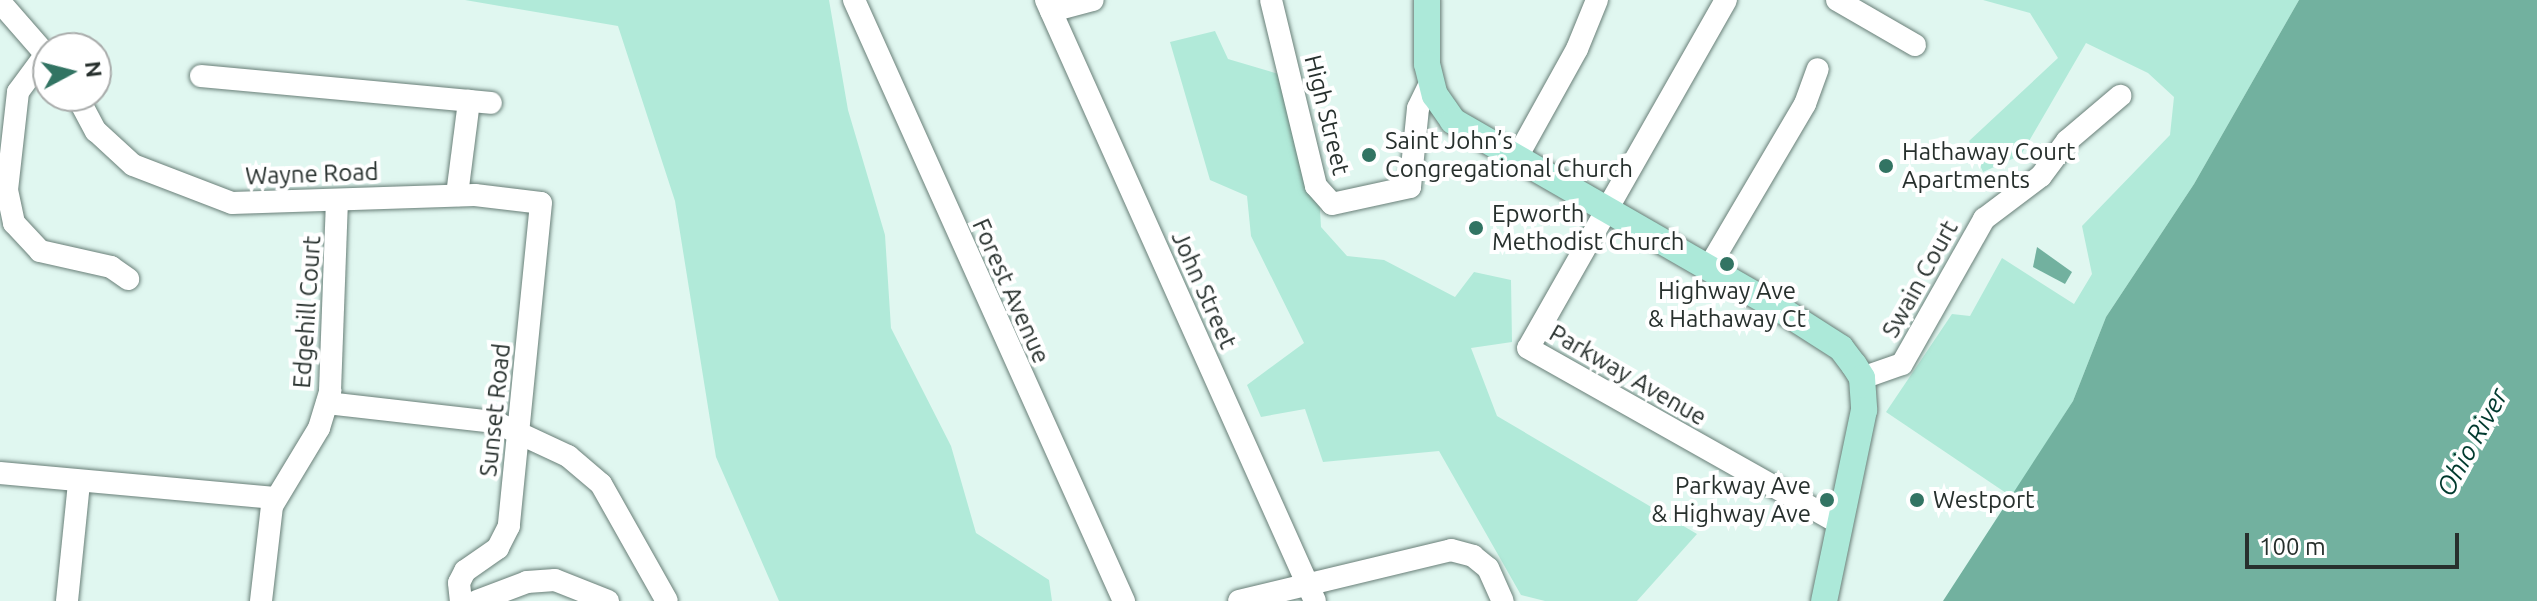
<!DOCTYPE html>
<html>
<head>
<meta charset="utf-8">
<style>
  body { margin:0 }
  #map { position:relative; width:2537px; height:601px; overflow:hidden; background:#e0f7f0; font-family:Ubuntu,sans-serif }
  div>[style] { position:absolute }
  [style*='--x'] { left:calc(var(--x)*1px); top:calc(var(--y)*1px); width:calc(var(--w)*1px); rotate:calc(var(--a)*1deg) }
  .green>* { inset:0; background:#b1ead9 }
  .water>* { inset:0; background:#72b19f }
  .roads { filter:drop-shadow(0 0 2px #697f78) drop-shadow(0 0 2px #697f78) }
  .minor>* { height:22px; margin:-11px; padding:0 11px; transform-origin:11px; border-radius:11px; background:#fff }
  .major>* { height:26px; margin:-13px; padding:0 13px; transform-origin:13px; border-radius:13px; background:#ace9d9 }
  .dots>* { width:22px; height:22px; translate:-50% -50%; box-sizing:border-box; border:4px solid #fff; border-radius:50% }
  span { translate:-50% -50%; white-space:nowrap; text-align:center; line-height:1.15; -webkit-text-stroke:8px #fff; paint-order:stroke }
  .street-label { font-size:24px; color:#27302d }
  .poi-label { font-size:24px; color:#27302d }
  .left { translate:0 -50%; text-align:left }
  .right { translate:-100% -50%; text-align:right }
  .water-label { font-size:26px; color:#003a2e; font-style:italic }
  .north { position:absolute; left:32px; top:32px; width:80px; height:80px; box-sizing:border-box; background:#fff; border:2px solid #a9acab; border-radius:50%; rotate:83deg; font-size:22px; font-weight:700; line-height:32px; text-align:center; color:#27302d }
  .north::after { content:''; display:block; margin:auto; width:28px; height:36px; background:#327463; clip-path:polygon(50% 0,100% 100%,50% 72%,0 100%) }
  .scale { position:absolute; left:2245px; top:533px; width:214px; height:36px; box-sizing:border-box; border:4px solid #27302d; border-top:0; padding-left:10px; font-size:24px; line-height:28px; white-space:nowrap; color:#27302d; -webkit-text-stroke:6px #fff; paint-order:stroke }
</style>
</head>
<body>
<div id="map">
  <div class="green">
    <div style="clip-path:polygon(465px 0,829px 0,848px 110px,885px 235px,891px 328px,951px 446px,976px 533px,1049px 580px,1052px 601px,779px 601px,716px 457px,675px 201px,618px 26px)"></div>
    <div style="clip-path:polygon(1983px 0,2299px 0,2194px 184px,2106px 317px,2073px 401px,2012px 497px,1886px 412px,1952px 314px,1970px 316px,2002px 258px,2074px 304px,2092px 274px,2082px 226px,2170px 135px,2174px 97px,2148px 73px,2086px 43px,2021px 155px,1983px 172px,1969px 141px,2058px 58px,2030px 13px)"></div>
    <div style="clip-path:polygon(1215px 31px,1228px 59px,1289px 77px,1319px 193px,1321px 227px,1347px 256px,1384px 260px,1455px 297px,1474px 272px,1511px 280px,1512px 342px,1471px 348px,1497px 416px,1697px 534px,1637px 601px,1545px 601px,1521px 595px,1439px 451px,1323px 462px,1305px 409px,1261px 417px,1247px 385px,1304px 343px,1251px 236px,1247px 196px,1210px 180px,1170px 42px)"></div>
  </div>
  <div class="water">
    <div style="clip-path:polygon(2299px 0,2537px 0,2537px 601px,1943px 601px,2073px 401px,2106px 317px,2194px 184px)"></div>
    <div style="clip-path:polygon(2037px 247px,2072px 272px,2065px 284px,2033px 267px)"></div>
  </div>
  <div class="roads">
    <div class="minor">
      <div style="--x:854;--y:0;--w:659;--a:65.81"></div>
      <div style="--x:1046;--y:0;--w:658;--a:65.89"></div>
      <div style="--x:1271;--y:0;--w:191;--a:76.4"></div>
      <div style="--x:1316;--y:186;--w:24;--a:48"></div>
      <div style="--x:1332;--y:204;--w:80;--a:-12.3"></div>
      <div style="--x:1410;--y:187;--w:79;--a:-84.2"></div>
      <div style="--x:1418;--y:108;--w:30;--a:-64"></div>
      <div style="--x:1726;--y:0;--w:400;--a:119.6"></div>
      <div style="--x:1528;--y:348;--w:358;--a:29.4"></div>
      <div style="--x:1837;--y:0;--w:90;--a:30"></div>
      <div style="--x:0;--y:2;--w:73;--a:48.9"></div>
      <div style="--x:1051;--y:11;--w:43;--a:-14.7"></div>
      <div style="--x:46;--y:54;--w:47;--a:126.4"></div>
      <div style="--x:18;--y:92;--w:99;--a:96.4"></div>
      <div style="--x:7;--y:190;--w:34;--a:78"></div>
      <div style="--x:14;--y:223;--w:38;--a:47"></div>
      <div style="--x:40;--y:251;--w:73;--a:12.7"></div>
      <div style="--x:111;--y:267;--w:21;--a:35"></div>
      <div style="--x:201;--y:76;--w:291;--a:5.3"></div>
      <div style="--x:77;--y:96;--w:40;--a:62"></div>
      <div style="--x:96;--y:131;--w:50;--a:42.6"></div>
      <div style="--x:133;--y:165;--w:106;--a:21"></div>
      <div style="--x:232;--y:203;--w:243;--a:-1.9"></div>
      <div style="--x:475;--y:195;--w:66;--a:6.9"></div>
      <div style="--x:541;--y:203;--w:325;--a:95.7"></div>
      <div style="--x:509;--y:526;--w:25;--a:117"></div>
      <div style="--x:498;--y:548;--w:40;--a:145.1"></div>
      <div style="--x:465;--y:571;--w:13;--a:117"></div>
      <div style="--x:459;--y:583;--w:18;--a:84"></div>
      <div style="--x:1516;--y:159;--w:126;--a:-61"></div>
      <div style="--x:1577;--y:49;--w:53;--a:-67.8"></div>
      <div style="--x:457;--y:195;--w:95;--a:-82.7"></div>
      <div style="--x:1709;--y:267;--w:189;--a:-59.5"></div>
      <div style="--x:1805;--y:104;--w:37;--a:-70"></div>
      <div style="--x:1862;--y:378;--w:42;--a:-19.3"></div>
      <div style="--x:1902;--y:364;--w:167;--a:-60.5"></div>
      <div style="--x:1984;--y:219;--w:71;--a:-37"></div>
      <div style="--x:2041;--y:176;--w:44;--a:-53.4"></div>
      <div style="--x:2067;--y:141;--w:70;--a:-40.3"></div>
      <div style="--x:327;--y:403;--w:169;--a:6.5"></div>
      <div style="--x:495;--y:422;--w:81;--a:25"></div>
      <div style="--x:568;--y:456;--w:43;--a:40.3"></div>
      <div style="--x:601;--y:484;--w:134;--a:60.6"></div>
      <div style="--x:0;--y:473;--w:276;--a:5.2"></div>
      <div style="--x:67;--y:601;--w:120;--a:-84.2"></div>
      <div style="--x:261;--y:601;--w:96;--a:-83.4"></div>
      <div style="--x:272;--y:506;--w:91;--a:-58.9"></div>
      <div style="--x:319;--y:428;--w:39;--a:-73"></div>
      <div style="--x:330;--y:391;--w:188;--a:-87.9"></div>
      <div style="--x:477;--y:601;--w:53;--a:-20.8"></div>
      <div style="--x:527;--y:582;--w:28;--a:-4"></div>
      <div style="--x:555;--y:580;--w:57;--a:21.6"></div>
      <div style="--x:1239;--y:601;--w:218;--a:-13.5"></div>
      <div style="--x:1451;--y:550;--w:23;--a:15"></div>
      <div style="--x:1473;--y:556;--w:19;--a:39"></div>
      <div style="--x:1488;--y:568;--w:36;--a:66"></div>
    </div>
    <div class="major">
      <div style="--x:1427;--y:0;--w:64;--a:90"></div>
      <div style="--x:1427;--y:64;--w:32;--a:76"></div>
      <div style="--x:1435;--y:95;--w:32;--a:55"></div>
      <div style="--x:1453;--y:121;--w:377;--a:29.9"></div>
      <div style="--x:1780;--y:309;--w:72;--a:32.6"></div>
      <div style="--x:1841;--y:348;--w:21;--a:53"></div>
      <div style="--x:1854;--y:365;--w:15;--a:58"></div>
      <div style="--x:1862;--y:378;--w:32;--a:86"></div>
      <div style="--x:1864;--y:410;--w:195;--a:101.8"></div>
    </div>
  </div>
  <div class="dots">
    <div style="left:1369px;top:155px;background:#327463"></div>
    <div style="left:1886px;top:166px;background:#327463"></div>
    <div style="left:1476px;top:228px;background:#327463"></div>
    <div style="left:1727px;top:264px;background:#327463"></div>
    <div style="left:1827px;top:500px;background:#327463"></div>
    <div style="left:1917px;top:500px;background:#327463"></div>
  </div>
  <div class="street-label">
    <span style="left:1327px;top:115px;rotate:76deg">High Street</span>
    <span style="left:312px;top:174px;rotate:-2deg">Wayne Road</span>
    <span style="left:1920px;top:279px;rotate:-61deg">Swain Court</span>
    <span style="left:1204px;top:290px;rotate:66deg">John Street</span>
    <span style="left:1011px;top:291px;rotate:66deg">Forest Avenue</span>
    <span style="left:307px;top:312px;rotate:-86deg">Edgehill Court</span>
    <span style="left:1628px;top:375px;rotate:30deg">Parkway Avenue</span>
    <span style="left:495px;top:410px;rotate:-84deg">Sunset Road</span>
  </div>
  <div class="poi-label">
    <span class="left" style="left:1385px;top:155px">Saint John’s<br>Congregational Church</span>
    <span class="left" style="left:1902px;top:166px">Hathaway Court<br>Apartments</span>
    <span class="left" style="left:1492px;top:228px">Epworth<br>Methodist Church</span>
    <span style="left:1727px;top:305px">Highway Ave<br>&amp; Hathaway Ct</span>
    <span class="right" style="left:1811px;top:500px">Parkway Ave<br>&amp; Highway Ave</span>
    <span class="left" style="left:1933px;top:500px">Westport</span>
  </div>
  <div class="water-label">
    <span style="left:2472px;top:442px;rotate:-61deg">Ohio River</span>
  </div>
  <div class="north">N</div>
  <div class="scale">100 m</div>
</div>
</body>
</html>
